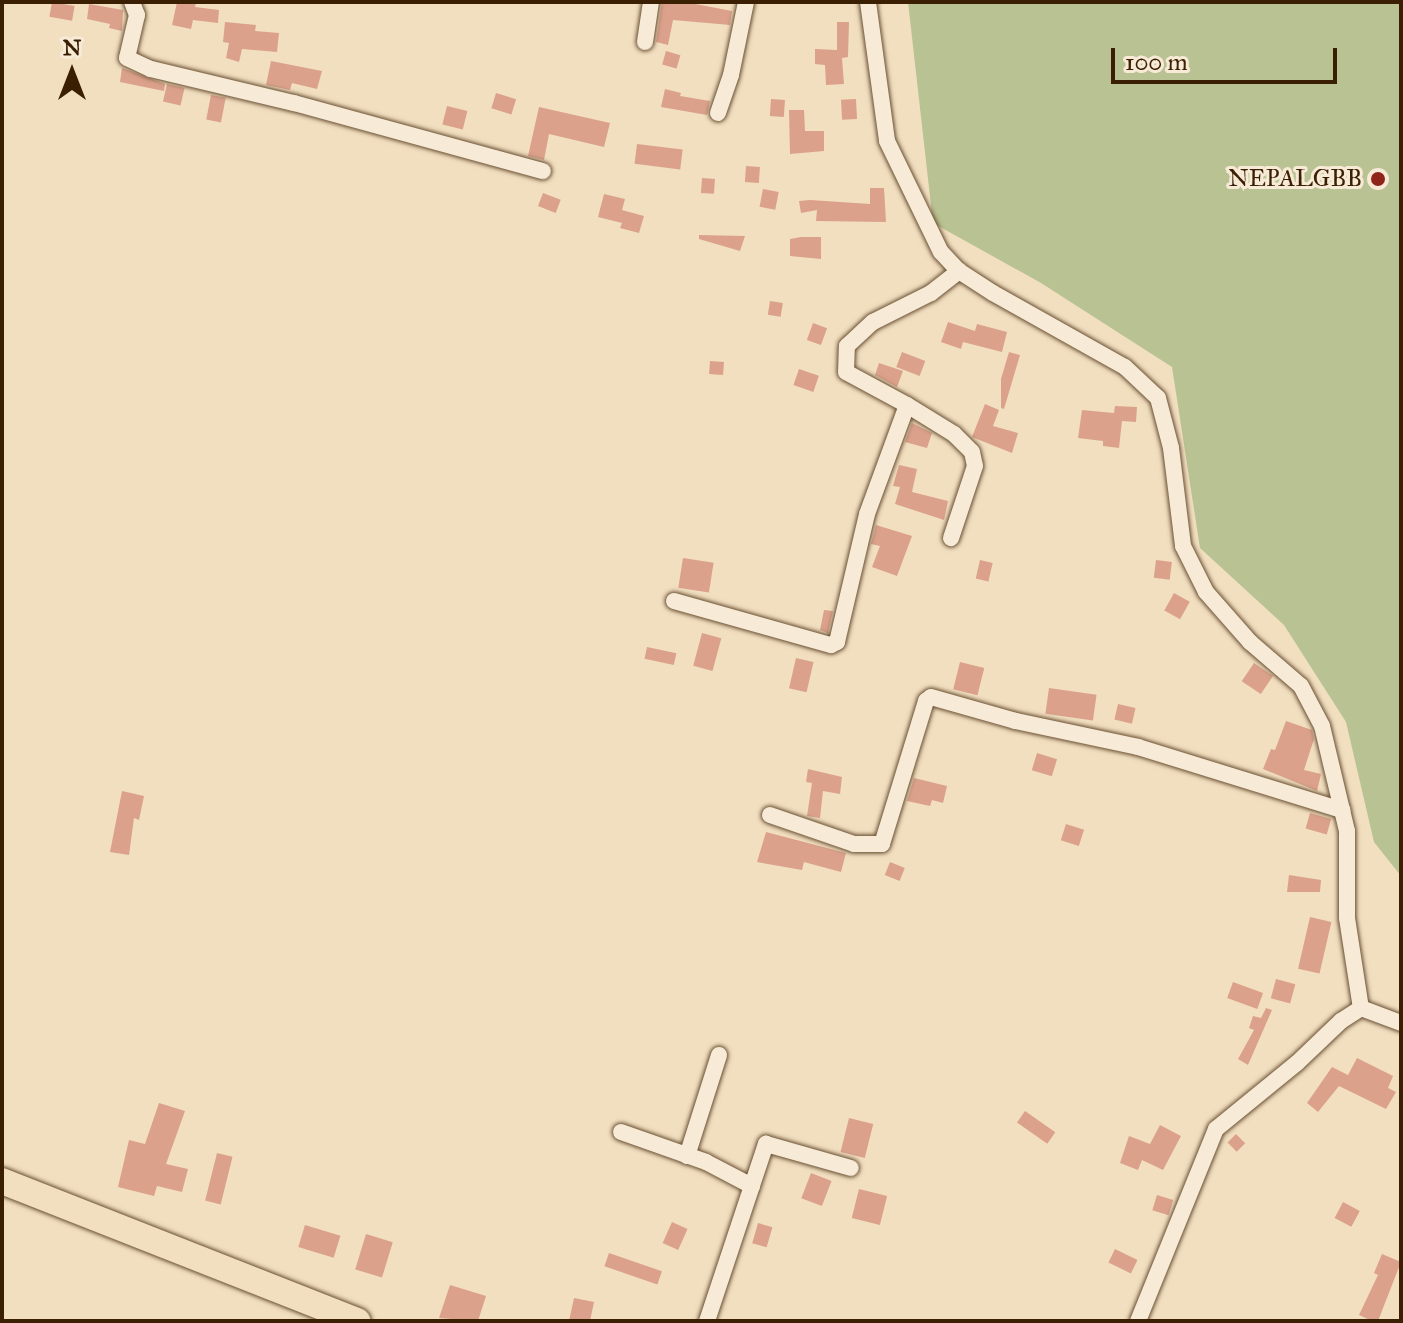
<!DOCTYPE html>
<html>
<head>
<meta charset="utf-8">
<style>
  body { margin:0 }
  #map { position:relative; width:1403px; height:1323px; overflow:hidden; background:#f2dfc0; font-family:"IM FELL Great Primer",serif }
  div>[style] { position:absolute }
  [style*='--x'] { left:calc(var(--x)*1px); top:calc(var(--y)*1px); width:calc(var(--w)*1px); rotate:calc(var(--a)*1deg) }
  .green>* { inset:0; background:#b9c293 }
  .building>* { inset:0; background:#dba18b; transform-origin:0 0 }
  .roads { filter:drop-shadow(0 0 2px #694f32) drop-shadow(0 0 2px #694f32) }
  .street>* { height:16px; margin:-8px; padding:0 8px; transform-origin:8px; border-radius:8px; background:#f7ead6 }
  .primary>* { height:26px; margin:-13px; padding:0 13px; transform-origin:13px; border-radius:13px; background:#f2dfc0 }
  .dots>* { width:22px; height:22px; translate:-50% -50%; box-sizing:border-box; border:4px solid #f7ead6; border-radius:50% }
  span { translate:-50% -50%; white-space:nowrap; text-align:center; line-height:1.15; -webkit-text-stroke:6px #f7ead6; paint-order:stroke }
  .poi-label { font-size:24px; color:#3b1f03 }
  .right { translate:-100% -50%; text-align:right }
  .frame { position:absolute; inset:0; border:4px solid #3b1f03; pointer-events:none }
  .north { position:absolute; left:32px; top:32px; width:80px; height:80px; -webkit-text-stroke:6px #f7ead6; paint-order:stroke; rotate:0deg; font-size:22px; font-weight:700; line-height:32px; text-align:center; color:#3b1f03 }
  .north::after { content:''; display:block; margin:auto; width:28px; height:36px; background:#3b1f03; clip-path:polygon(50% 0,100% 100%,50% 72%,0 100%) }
  .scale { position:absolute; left:1111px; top:48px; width:226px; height:36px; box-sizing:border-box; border:4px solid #3b1f03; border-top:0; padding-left:10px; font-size:24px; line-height:28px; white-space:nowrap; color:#3b1f03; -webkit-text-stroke:6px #f7ead6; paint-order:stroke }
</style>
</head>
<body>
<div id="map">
  <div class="green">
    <div style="clip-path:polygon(908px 2px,1401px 2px,1401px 876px,1374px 842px,1346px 722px,1284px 625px,1200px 548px,1172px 367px,1041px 283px,933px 223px)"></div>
  </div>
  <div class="building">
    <div style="left:52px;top:2px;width:23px;height:15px;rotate:10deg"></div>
    <div style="clip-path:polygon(177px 2px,196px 2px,195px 7px,219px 10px,218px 23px,193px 20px,191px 29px,172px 25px)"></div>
    <div style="clip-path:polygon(662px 2px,685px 2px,732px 11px,730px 25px,673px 20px,668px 45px,656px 42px)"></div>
    <div style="clip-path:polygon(89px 4px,123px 10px,122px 31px,109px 28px,110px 24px,87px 19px)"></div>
    <div style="clip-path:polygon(225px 22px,256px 25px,255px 31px,279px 33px,277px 52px,242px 49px,239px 62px,226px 58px,229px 43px,223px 42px)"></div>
    <div style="clip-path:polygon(837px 22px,849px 22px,848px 57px,842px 58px,844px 84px,826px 85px,825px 65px,815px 64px,815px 49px,837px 50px)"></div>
    <div style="left:666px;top:51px;width:15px;height:14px;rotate:16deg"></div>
    <div style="clip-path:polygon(271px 61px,322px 71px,317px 89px,292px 83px,290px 90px,266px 85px)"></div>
    <div style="clip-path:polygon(122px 68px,165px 84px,164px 91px,120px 82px)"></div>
    <div style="left:167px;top:84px;width:18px;height:18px;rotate:13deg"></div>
    <div style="clip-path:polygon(665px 89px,681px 93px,680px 96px,710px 101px,707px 115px,661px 107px)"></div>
    <div style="left:496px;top:93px;width:21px;height:16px;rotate:17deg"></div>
    <div style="left:211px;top:95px;width:15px;height:25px;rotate:11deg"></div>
    <div style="left:771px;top:99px;width:14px;height:17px;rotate:4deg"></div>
    <div style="left:856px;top:99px;width:20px;height:15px;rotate:87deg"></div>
    <div style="left:447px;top:106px;width:21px;height:19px;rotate:14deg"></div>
    <div style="clip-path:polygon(539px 107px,610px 123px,604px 147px,549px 134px,544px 160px,528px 156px)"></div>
    <div style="clip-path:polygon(789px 110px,804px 110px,805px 131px,824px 131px,824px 151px,790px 154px)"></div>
    <div style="left:637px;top:144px;width:46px;height:20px;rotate:7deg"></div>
    <div style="left:746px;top:166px;width:14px;height:16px;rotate:4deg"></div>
    <div style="left:702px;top:178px;width:13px;height:15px;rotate:4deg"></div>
    <div style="clip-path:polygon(870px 188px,884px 188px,886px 222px,816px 221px,817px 210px,801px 213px,799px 201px,810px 200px,870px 204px)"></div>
    <div style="left:763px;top:189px;width:16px;height:18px;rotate:11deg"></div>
    <div style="left:543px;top:193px;width:19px;height:14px;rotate:21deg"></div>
    <div style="clip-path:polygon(604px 194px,625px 199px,622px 210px,644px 216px,639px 233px,620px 228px,622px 223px,598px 217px)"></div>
    <div style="clip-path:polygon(699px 235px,745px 236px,740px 251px,699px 239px)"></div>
    <div style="clip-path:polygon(801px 237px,821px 237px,821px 259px,790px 256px,790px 239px)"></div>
    <div style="left:770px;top:301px;width:13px;height:14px;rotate:9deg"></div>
    <div style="clip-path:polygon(948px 322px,975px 331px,977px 324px,1007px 332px,1002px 352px,963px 342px,961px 349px,941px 342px)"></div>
    <div style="left:813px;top:323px;width:15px;height:18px;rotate:20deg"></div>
    <div style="left:902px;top:352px;width:25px;height:16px;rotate:21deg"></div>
    <div style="clip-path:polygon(1009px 352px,1020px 355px,1004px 409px,1001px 408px,1001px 379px)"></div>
    <div style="left:710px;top:361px;width:14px;height:13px;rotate:4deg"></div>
    <div style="clip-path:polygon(879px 363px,903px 371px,897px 387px,875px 375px)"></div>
    <div style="left:799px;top:369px;width:21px;height:17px;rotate:19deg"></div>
    <div style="clip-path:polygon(985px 404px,999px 410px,993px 426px,1018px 433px,1012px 453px,972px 437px)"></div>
    <div style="clip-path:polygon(1115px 406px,1137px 407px,1136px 422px,1122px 421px,1119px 448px,1103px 446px,1103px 441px,1078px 438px,1082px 410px,1114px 413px)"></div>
    <div style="clip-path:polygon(912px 423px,932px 433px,927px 448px,905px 442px)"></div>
    <div style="clip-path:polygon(899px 465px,917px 469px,912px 492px,948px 501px,944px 520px,895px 504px,900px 487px,893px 486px)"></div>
    <div style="clip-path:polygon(876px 525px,912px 536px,897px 576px,872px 567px,880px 546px,871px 544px)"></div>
    <div style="left:683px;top:558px;width:31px;height:30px;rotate:9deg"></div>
    <div style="left:980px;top:560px;width:13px;height:19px;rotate:13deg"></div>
    <div style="left:1156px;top:560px;width:16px;height:18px;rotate:7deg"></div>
    <div style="left:1174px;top:593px;width:18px;height:20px;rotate:29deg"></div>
    <div style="clip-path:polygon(824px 610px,833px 611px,828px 633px,820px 630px)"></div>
    <div style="left:702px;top:633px;width:20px;height:34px;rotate:15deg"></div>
    <div style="left:647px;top:647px;width:30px;height:12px;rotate:12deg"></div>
    <div style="left:796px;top:658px;width:18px;height:31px;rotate:13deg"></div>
    <div style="left:960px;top:662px;width:25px;height:28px;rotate:14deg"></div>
    <div style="left:1254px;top:663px;width:23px;height:22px;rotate:34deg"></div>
    <div style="left:1049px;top:688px;width:48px;height:26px;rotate:8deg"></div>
    <div style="left:1118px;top:704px;width:18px;height:16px;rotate:13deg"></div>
    <div style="clip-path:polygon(1286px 721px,1312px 730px,1314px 739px,1304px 770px,1321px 774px,1317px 791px,1263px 769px,1271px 749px,1275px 750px)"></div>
    <div style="left:1037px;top:753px;width:21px;height:18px;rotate:17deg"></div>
    <div style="clip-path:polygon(808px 769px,842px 777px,840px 794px,823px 791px,820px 818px,807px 816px,812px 783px,806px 782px)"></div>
    <div style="clip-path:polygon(914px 778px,947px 786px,943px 803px,932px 800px,930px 806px,907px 801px)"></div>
    <div style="clip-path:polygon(122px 791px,144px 796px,139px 820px,134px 818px,129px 855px,110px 852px)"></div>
    <div style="left:1310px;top:813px;width:22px;height:16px;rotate:16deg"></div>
    <div style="left:1066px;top:824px;width:19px;height:17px;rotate:18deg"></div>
    <div style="clip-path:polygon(766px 832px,846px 853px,841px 872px,804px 862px,802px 870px,757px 862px)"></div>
    <div style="left:890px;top:862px;width:16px;height:14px;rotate:22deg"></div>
    <div style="clip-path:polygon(1289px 875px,1321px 880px,1320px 892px,1287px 892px)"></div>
    <div style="left:1310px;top:917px;width:22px;height:53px;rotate:13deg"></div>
    <div style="left:1276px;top:979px;width:20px;height:20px;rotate:15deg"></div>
    <div style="left:1233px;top:982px;width:32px;height:17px;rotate:20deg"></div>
    <div style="clip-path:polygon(1266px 1008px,1272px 1010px,1248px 1065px,1238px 1059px,1254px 1030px,1249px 1028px,1253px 1016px,1261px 1018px)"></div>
    <div style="clip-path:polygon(1357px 1058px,1393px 1076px,1388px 1088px,1396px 1092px,1386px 1109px,1339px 1086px,1318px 1112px,1307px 1103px,1332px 1067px,1348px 1075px)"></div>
    <div style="clip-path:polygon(159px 1103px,185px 1111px,166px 1164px,188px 1169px,182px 1192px,157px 1186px,154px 1196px,118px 1187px,129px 1140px,145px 1144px)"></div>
    <div style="left:1025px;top:1111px;width:37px;height:14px;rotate:35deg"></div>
    <div style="left:849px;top:1118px;width:25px;height:35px;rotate:14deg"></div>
    <div style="clip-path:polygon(1160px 1125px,1181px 1136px,1163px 1170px,1142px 1160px,1138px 1170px,1120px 1163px,1129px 1136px,1150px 1144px)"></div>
    <div style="left:1236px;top:1134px;width:13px;height:12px;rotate:45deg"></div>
    <div style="left:217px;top:1153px;width:16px;height:49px;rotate:14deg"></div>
    <div style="left:811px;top:1173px;width:22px;height:27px;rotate:21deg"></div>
    <div style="left:859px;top:1189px;width:29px;height:30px;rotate:14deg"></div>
    <div style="left:1157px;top:1195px;width:17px;height:16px;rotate:17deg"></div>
    <div style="left:1343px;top:1202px;width:19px;height:18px;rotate:28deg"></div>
    <div style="left:672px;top:1222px;width:17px;height:23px;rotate:24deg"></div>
    <div style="left:758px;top:1223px;width:15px;height:21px;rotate:16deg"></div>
    <div style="left:305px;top:1225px;width:37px;height:23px;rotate:17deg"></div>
    <div style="left:366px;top:1234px;width:28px;height:37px;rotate:17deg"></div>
    <div style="left:1115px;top:1249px;width:25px;height:15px;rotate:26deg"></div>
    <div style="left:609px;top:1253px;width:56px;height:14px;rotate:19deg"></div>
    <div style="clip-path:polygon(1382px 1254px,1401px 1262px,1378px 1321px,1372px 1321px,1359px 1315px,1378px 1275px,1374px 1273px)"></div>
    <div style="clip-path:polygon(450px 1285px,486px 1296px,478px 1321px,439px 1318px)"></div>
    <div style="clip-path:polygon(574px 1298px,594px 1302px,590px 1321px,569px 1321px)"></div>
  </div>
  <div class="roads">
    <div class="street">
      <div style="--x:132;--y:2;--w:14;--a:69"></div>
      <div style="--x:137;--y:15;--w:44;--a:103.1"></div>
      <div style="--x:127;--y:58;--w:26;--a:25"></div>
      <div style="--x:151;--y:69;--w:147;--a:13.4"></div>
      <div style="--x:294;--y:103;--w:258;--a:15.3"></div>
      <div style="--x:868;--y:2;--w:140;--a:82.2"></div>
      <div style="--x:887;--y:141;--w:123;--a:64.1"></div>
      <div style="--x:941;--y:252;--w:26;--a:47"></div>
      <div style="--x:959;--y:271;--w:40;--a:32.9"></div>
      <div style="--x:993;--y:293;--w:151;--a:29.3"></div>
      <div style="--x:1125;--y:367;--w:45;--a:43.2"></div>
      <div style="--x:1158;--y:398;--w:52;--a:75.4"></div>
      <div style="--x:1171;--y:448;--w:99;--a:83"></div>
      <div style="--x:1183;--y:546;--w:51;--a:63.4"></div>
      <div style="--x:1206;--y:592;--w:67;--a:48.7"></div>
      <div style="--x:1250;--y:642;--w:67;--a:40.8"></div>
      <div style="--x:1301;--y:686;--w:45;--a:62.3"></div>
      <div style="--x:1322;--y:726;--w:108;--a:76.6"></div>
      <div style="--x:1347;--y:831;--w:87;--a:90"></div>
      <div style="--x:1347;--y:918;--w:91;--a:81.2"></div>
      <div style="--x:645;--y:42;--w:40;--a:-81.5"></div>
      <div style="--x:718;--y:113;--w:40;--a:-71.1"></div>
      <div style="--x:731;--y:75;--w:75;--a:-78.4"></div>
      <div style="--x:907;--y:405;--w:55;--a:31.7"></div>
      <div style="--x:954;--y:434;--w:25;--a:45"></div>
      <div style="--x:972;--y:452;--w:14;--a:78"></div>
      <div style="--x:975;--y:466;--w:76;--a:108.4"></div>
      <div style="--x:674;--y:601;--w:163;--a:15.7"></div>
      <div style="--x:831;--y:645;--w:7;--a:-27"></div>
      <div style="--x:837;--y:642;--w:131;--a:-76.8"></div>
      <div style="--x:867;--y:514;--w:116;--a:-69.8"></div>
      <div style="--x:907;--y:405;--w:69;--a:-151.6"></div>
      <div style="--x:846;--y:372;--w:26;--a:-88"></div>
      <div style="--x:847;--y:346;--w:35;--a:-43"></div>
      <div style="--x:873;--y:322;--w:65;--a:-26.6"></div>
      <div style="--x:931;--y:293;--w:36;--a:-38"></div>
      <div style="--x:770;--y:815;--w:89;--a:19"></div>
      <div style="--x:854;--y:844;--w:28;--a:0"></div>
      <div style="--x:882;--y:844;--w:150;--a:-72.9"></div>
      <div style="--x:926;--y:701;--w:6;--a:-39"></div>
      <div style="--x:931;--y:697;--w:88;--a:15.8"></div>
      <div style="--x:1016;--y:721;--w:125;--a:12"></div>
      <div style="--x:1138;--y:747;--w:214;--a:17.2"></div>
      <div style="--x:621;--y:1132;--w:90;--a:19.4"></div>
      <div style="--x:706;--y:1162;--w:52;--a:27.6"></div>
      <div style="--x:687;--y:1156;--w:106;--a:-72.4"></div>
      <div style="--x:707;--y:1321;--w:187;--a:-71.6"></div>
      <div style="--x:766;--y:1144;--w:88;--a:15.8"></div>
      <div style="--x:1138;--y:1321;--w:207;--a:-67.9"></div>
      <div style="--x:1216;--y:1129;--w:104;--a:-39.2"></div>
      <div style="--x:1297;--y:1063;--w:61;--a:-43.7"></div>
      <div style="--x:1341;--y:1021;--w:24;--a:-33"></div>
      <div style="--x:1361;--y:1008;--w:43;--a:20.6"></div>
    </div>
    <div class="primary">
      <div style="--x:2;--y:1181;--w:382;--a:21.5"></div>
    </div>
  </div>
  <div class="dots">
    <div style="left:1378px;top:179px;background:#8f2418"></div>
  </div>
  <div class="poi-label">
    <span class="right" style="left:1362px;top:179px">NEPALGBB</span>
  </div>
  <div class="frame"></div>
  <div class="north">N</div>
  <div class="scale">100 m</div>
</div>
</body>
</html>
